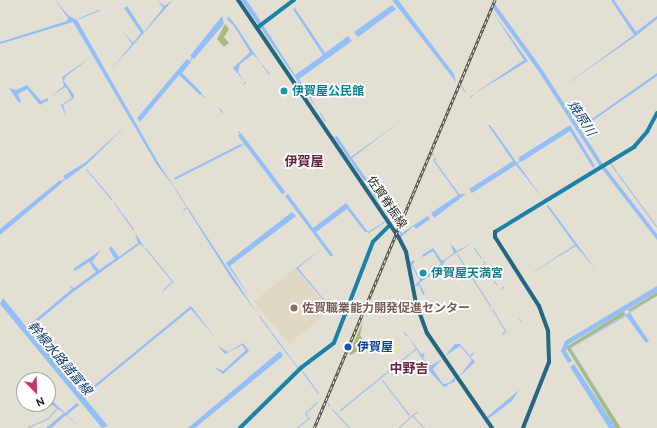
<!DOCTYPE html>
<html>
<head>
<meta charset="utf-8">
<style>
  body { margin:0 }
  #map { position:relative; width:657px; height:428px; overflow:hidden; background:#e3dfd3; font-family:Ubuntu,"Noto Sans JP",sans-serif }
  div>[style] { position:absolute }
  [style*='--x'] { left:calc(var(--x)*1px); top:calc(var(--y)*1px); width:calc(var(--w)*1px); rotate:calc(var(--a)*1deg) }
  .built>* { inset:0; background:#dfd8c4; transform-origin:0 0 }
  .green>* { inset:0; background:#a8ba80 }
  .water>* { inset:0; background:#92bff8; transform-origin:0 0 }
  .stream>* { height:1px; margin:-0.5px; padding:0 0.5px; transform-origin:0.5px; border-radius:0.5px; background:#92bff8 }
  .secondary>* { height:3.5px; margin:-1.75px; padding:0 1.75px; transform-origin:1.75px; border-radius:1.75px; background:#1a82a8 }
  .primary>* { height:4px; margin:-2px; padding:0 2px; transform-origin:2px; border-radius:2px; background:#256783 }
  .rail>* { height:2.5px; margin-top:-1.25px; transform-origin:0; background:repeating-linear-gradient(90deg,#fff 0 3px,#4e4c45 0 6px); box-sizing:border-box; border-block:1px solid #4e4c45 }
  .dots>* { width:11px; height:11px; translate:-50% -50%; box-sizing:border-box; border:2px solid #fff; border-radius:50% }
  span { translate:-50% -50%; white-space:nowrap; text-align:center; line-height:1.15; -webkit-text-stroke:3.5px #fff; paint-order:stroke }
  .culture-label { font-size:12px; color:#0d838f; font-weight:700 }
  .left { translate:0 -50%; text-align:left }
  .street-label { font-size:12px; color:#201f1a }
  .education-label { font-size:12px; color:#785e54; font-weight:700 }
  .transit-label { font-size:12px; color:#164399; font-weight:700 }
  .water-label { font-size:13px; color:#123e71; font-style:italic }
  .neighbourhood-label { font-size:13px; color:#68243b; font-weight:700 }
  .north { position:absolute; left:16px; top:372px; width:40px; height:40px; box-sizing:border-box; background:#fff; border:1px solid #a6a5a3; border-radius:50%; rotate:157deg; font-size:11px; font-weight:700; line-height:16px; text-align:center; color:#201f1a }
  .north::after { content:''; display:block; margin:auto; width:14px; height:18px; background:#c4386c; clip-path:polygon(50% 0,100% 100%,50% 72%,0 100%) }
</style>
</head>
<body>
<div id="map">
  <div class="built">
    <div style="left:295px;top:268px;width:55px;height:53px;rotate:51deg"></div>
  </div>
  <div class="green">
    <div style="clip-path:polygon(225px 24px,229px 29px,224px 37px,229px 43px,224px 47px,217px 39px)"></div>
    <div style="clip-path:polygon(657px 292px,657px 296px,629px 312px,628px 310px)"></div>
    <div style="clip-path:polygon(623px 312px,626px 314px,570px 348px,621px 428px,616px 428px,566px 347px)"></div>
    <div style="clip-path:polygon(363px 321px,360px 335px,366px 345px,351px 355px,349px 354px)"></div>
  </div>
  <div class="water">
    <div style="clip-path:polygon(55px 0,69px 16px,77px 20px,159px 164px,257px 313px,231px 278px,171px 183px,157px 165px,73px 22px,0 44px,0 42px,67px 21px,68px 18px)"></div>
    <div style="clip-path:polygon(158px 0,164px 6px,173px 0,110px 71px,132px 44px,122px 30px,133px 43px,141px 33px,124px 8px,127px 6px,144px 32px,163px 8px)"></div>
    <div style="clip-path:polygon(241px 0,246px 0,252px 8px,295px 75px,323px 55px,293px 9px,295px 8px,325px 53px,348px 36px,352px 41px,299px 79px,320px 113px)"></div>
    <div style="clip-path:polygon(392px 0,398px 0,454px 74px,456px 82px)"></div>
    <div style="clip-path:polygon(611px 0,614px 0,636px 32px,657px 16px,657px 19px,637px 35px,561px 88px,634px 35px)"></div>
    <div style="clip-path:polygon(495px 4px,542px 69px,602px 163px,657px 234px,657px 240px,599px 165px,539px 72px,493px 8px)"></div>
    <div style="clip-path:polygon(392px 5px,396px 9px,358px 37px,354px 32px)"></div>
    <div style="clip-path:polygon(492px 11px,528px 61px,472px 95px,524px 60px)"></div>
    <div style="clip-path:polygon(222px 16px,224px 24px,194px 59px,190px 56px)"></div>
    <div style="clip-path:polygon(228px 16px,234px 23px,262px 65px,253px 54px,240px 64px,238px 72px,245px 82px,233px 68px,250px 52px,234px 26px,227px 19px)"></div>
    <div style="clip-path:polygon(91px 57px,65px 77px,64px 81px,74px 95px,74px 98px,63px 105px,66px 116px,61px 105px,72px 98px,67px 88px,65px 87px,50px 97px,64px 86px,62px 77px)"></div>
    <div style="clip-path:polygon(187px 59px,191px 62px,182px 73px,202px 93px,200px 95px,179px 75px,140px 122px,137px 118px)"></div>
    <div style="clip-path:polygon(657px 73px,657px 76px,585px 126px,585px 124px)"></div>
    <div style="clip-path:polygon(27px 85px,41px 101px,48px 98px,48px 102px,46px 101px,40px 105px,27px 89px,18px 94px,21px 102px,19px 103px,9px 88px,16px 90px)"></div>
    <div style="clip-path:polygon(402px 120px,352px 158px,381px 200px,378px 201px,334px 137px,337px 136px,351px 157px)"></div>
    <div style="clip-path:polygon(127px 125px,87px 164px,66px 180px,63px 176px,86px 162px)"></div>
    <div style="clip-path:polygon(488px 125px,490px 125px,543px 199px,516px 165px,472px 193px,469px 189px,513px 161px)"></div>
    <div style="clip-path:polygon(570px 125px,595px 166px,593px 168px,570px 131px,521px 162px,518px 158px)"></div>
    <div style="left:241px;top:133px;width:74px;height:4px;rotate:53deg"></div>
    <div style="left:241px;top:144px;width:2px;height:75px;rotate:63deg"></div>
    <div style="clip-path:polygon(437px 157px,435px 161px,459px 194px,466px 194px,434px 218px,431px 213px,458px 195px,433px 160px)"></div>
    <div style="clip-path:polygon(60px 180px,62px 183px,0 235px,0 229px)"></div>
    <div style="clip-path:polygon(288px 194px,313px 228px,346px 203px,368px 232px,365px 232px,347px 209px,316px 232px,333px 255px,331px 257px,285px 196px)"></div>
    <div style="clip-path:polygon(546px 205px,548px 205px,596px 270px,576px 246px,525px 277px,575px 245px)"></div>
    <div style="clip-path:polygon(292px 212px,296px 216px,230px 266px,251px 299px,226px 263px)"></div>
    <div style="clip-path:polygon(428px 216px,430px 219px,416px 229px,414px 226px,401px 237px,399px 231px,402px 233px)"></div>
    <div style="clip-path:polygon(135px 233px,145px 248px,140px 244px,73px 292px,31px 327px,29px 325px,72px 289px,69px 285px,74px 288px,96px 272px,89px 262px,75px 271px,73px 269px,101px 250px,92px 262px,99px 270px,115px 259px,109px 249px,111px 246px,119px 257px,138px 243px)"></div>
    <div style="clip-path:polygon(450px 243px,457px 251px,472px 243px,445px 260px,442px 268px,419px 283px,425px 294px,423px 295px,419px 285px,414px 287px,420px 280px,410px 264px,411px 261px,415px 261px,412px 265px,420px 278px,424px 278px,441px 264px,433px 251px,423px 257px,422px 255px,433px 248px,442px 261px,454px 253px)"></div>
    <div style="clip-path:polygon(321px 249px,298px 268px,327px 303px,326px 303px,296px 268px)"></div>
    <div style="clip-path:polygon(657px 286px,657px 292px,569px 344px,566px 351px,572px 361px,568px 363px,561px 351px,565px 341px)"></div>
    <div style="clip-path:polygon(657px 296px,630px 313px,649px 341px,646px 343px,626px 316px,571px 348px,621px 428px,570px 348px)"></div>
    <div style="clip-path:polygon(3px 298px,83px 396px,108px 426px,102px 428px,0 304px)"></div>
    <div style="clip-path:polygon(191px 306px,217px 340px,191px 309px,86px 395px,85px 393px)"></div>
    <div style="clip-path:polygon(407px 334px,421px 354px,425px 353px,423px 358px,430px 366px,442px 359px,433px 369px,443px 384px,449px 383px,455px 377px,455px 381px,444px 387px,431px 373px)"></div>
    <div style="clip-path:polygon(243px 343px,249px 351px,223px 374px,214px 367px,223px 371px,246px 350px,242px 345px,225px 354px,218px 346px,228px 352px)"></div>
    <div style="clip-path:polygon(455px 344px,460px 344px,475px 362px,459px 377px,472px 360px,460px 346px,445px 356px)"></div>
    <div style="clip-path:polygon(280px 351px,283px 356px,195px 428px,188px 428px)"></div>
    <div style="clip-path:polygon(574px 364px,616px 428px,609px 428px,570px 367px)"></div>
    <div style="clip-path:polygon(519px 390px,512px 401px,488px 419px,487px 417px)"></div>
    <div style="clip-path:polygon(48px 397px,65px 413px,77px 403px,79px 405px,67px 415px,81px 428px,66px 415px,51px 428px,46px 428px,64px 413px,48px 402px)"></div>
  </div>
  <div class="stream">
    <div style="--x:79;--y:18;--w:22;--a:-22"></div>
    <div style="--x:190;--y:60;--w:4;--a:-56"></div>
    <div style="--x:262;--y:65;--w:11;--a:52"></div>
    <div style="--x:243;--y:84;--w:3;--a:-45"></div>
    <div style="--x:461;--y:86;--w:7;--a:56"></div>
    <div style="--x:201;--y:94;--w:4;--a:45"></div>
    <div style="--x:470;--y:97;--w:3;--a:-45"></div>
    <div style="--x:219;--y:108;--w:5;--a:53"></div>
    <div style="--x:320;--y:113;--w:9;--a:58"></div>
    <div style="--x:238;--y:131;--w:4;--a:56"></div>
    <div style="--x:242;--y:145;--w:3;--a:-45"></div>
    <div style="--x:432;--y:153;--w:3;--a:72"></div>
    <div style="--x:517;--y:162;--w:4;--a:-34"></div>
    <div style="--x:610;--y:163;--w:78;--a:53.9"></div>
    <div style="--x:86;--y:169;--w:40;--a:50"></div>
    <div style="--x:60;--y:182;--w:8;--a:-40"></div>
    <div style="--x:114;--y:203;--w:32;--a:54"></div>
    <div style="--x:183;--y:210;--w:3;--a:-45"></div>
    <div style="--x:368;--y:232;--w:20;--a:-33"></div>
    <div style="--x:145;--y:248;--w:43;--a:50.7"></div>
    <div style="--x:172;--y:281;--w:13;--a:135"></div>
    <div style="--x:474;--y:248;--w:12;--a:55"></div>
    <div style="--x:457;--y:254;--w:62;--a:57.6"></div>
    <div style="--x:483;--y:261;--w:6;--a:59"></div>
    <div style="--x:494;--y:281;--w:4;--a:56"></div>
    <div style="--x:501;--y:289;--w:3;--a:-45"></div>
    <div style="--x:492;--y:309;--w:26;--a:59"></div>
    <div style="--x:436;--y:311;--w:3;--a:72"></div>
    <div style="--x:259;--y:316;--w:64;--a:53.3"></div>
    <div style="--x:519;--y:319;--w:2;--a:63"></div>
    <div style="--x:404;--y:332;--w:4;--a:56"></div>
    <div style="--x:502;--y:334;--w:4;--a:-34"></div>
    <div style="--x:470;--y:355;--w:4;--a:-34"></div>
    <div style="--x:302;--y:371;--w:27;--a:54"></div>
    <div style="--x:382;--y:380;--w:44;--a:52.4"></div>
    <div style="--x:328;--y:403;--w:3;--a:72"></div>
    <div style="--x:332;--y:409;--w:26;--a:47"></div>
    <div style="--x:340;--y:410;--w:97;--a:-39.1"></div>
    <div style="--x:412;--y:415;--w:6;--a:-31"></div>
    <div style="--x:26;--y:428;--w:24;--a:-24"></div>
    <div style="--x:48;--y:418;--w:15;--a:-48"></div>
    <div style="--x:296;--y:428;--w:16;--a:-38"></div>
    <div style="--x:309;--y:418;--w:6;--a:-129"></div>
    <div style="--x:305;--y:413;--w:16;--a:-43"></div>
    <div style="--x:398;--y:428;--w:19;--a:-43"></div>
    <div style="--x:412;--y:415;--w:18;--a:47"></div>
  </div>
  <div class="secondary">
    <div style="--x:257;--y:28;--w:46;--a:-37.1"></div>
    <div style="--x:495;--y:232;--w:163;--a:-31.4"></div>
    <div style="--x:634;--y:147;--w:20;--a:-49"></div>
    <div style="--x:647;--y:132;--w:21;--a:-62"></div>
    <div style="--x:240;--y:428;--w:86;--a:-44.5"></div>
    <div style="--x:301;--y:368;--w:41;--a:-37.1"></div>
    <div style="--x:334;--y:343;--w:108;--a:-68.9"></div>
    <div style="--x:373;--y:242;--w:24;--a:-45"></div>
  </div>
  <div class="primary">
    <div style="--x:238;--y:0;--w:287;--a:55.9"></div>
    <div style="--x:399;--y:238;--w:16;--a:63"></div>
    <div style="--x:406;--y:252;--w:52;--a:78.9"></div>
    <div style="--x:416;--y:303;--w:32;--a:70"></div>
    <div style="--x:427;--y:333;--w:115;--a:55.6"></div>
    <div style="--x:495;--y:232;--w:5;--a:90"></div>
    <div style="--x:495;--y:237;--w:82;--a:57.5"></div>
    <div style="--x:539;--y:306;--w:27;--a:70"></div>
    <div style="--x:548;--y:331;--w:31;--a:88"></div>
    <div style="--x:549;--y:362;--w:71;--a:111.5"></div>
  </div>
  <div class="rail">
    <div style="--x:314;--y:428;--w:465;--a:-67.1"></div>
  </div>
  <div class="dots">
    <div style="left:284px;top:91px;background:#0f9aa8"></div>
    <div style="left:423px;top:273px;background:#0f9aa8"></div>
    <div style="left:294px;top:308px;background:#8d6e63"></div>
    <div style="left:348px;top:347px;background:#1a4fb4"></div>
  </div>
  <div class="culture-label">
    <span class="left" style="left:292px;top:91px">伊賀屋公民館</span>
    <span class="left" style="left:431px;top:273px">伊賀屋天満宮</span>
  </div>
  <div class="street-label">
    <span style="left:387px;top:202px;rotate:56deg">佐賀脊振線</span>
  </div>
  <div class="education-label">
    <span class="left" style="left:302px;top:308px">佐賀職業能力開発促進センター</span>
  </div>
  <div class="transit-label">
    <span class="left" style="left:357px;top:347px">伊賀屋</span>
  </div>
  <div class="water-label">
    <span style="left:582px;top:118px;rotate:57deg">焼原川</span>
    <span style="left:60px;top:358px;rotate:50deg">幹線水路諸富線</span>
  </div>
  <div class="neighbourhood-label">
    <span style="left:304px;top:161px">伊賀屋</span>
    <span style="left:409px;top:368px">中野吉</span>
  </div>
  <div class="north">N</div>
</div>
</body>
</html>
